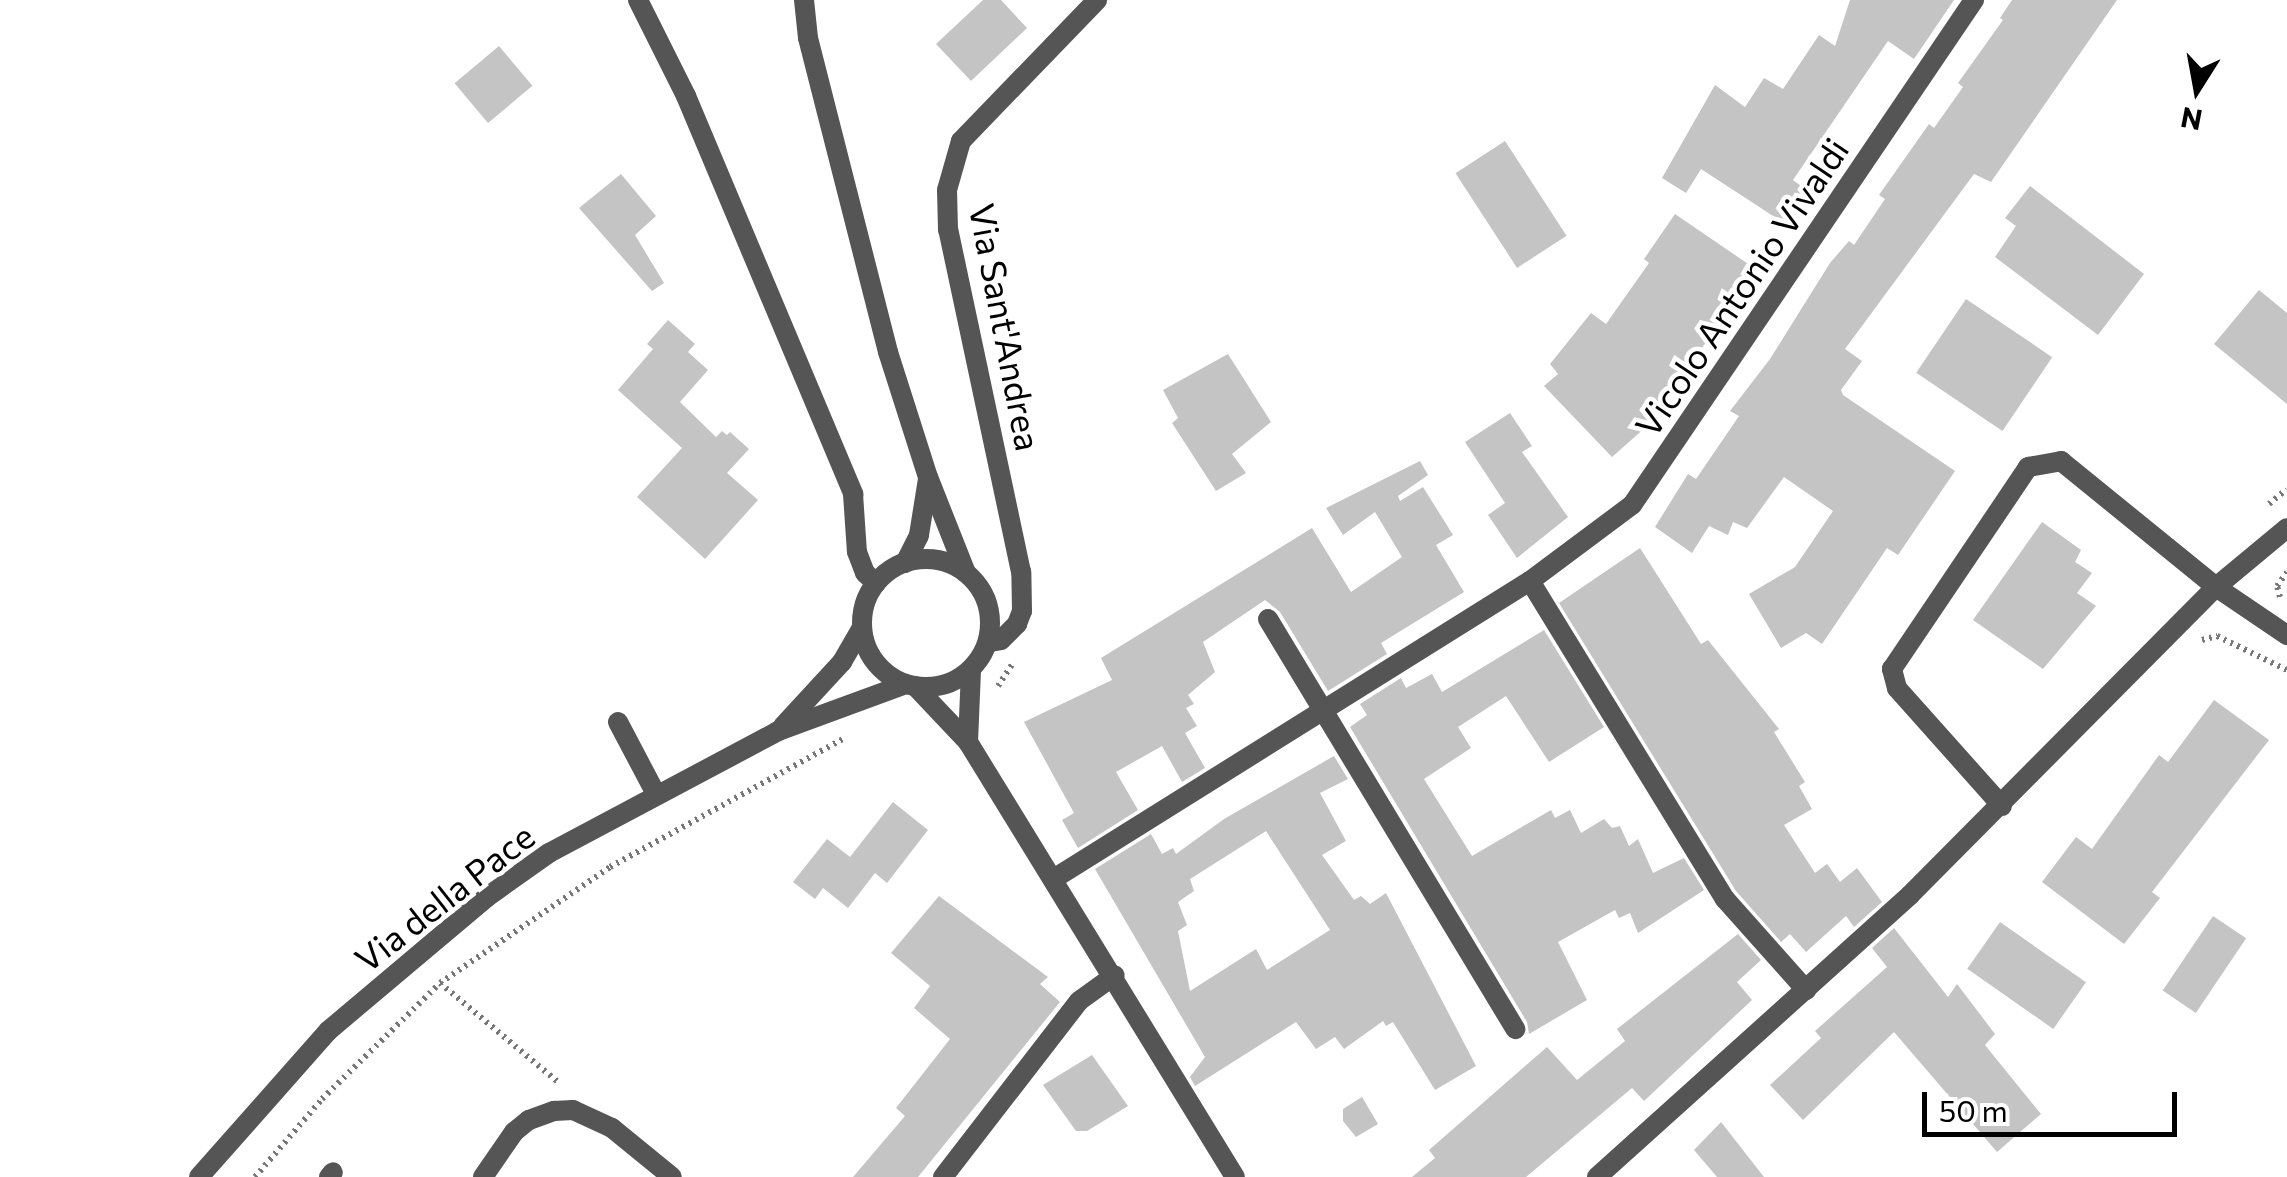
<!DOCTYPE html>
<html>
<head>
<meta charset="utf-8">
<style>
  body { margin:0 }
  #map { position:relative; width:2287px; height:1177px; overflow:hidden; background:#fff; font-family:Commissioner,sans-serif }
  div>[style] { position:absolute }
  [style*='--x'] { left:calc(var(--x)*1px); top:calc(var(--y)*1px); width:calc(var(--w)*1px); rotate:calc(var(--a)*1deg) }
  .building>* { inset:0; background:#c4c4c4; transform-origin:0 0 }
  .path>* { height:6px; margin-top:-3px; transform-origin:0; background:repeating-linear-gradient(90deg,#777 0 2.5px,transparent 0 7.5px) }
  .service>* { height:20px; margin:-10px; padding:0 10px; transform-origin:10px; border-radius:10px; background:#555 }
  .minor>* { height:20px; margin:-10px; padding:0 10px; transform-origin:10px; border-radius:10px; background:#555 }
  .tertiary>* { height:20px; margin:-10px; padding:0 10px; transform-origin:10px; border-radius:10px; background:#555 }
  .tertiary>.ring { margin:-10px; padding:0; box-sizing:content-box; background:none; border:20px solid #555; border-radius:50% }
  span { translate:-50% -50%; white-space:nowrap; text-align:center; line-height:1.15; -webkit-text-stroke:9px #fff; paint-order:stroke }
  .street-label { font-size:35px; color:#000 }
  .north { position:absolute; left:2147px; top:40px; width:100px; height:100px; -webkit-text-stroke:8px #fff; paint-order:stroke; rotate:191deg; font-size:28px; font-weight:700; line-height:40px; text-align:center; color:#000 }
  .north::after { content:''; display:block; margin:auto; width:35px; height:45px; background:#000; clip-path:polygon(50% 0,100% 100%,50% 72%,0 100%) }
  .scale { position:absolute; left:1922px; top:1092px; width:255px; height:45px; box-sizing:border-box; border:5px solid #000; border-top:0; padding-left:12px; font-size:30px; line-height:35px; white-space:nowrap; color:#000; -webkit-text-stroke:8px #fff; paint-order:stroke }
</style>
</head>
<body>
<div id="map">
  <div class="building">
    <div style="clip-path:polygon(983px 0,1001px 0,1027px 28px,971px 81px,936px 44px)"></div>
    <div style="clip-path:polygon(1850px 0,1954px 0,1914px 59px,1888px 41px,1793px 180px,1808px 191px,1787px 225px,1701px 169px,1686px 193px,1662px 178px,1715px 85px,1745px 107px,1764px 78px,1783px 89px,1819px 35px,1835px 46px)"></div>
    <div style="clip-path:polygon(2012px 0,2117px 0,1991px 182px,1974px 174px,1845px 349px,1862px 361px,1841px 390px,1843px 395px,1955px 471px,1898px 555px,1887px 548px,1822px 644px,1806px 633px,1781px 648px,1749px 594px,1795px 567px,1833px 511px,1784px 477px,1747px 528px,1733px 522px,1728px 535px,1709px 526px,1692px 553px,1655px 527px,1688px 474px,1696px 479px,1739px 416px,1730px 411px,1770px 359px,1830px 263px,1849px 241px,1854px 245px,1885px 199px,1879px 195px,1929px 124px,1934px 128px,1963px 87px,1958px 83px,2003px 20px,2000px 18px)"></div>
    <div style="left:499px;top:46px;width:52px;height:58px;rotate:50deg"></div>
    <div style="left:1505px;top:141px;width:113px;height:59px;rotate:57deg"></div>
    <div style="clip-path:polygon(621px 174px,656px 216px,635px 235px,664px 283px,652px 291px,579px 208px)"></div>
    <div style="clip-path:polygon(2030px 186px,2144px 274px,2098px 335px,1995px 257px,2016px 226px,2005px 218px)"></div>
    <div style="clip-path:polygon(1675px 214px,1757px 270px,1646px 427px,1612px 457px,1544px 386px,1558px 374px,1550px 364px,1591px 313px,1606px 324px,1649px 263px,1644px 259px)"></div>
    <div style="clip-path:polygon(2259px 290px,2287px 313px,2287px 404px,2214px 344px)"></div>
    <div style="left:1966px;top:299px;width:104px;height:89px;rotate:34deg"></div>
    <div style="clip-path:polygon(668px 320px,695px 344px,688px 352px,708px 370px,680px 402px,716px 437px,722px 431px,727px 435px,730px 432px,749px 449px,727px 473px,758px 500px,705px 559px,637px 497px,682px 448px,618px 390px,653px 349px,647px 344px)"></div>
    <div style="clip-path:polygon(1228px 354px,1271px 422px,1232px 454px,1246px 473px,1216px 491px,1172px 423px,1178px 418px,1163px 390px)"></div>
    <div style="clip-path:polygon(1510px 413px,1532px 446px,1522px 452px,1568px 517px,1517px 558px,1488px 515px,1505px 503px,1465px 442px)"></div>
    <div style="clip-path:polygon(1420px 461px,1428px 475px,1398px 496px,1400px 501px,1423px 487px,1453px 535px,1436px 545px,1464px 592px,1381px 643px,1387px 654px,1328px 691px,1280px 612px,1265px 600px,1203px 642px,1215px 672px,1188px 695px,1194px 704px,1186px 708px,1197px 726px,1185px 733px,1205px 768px,1182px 782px,1162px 746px,1116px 772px,1138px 810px,1078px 848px,1062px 820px,1074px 813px,1024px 722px,1112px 680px,1101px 658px,1312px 528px,1351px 592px,1402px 557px,1375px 512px,1343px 535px,1326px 508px)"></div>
    <div style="clip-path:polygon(2042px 522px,2081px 550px,2075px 562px,2092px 573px,2077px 593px,2096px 606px,2043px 669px,1973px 620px)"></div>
    <div style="clip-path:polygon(1640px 548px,1701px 644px,1708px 640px,1779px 729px,1774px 732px,1805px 782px,1799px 786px,1812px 809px,1784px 825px,1815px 873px,1827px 864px,1840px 882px,1857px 868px,1882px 902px,1854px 927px,1846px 916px,1806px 952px,1790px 934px,1781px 942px,1736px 891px,1559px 603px)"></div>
    <div style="clip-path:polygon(1544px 630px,1604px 727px,1549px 762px,1506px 696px,1458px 727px,1471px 748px,1424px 779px,1472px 856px,1551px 810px,1555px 818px,1570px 810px,1581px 833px,1604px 819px,1612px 828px,1620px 826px,1629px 846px,1638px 839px,1653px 873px,1684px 858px,1704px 890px,1638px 933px,1630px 913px,1619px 918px,1615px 910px,1558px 942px,1587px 1000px,1529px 1034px,1527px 1022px,1350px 727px,1367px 715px,1360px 704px,1401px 678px,1406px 688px,1432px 674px,1442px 692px)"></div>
    <div style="clip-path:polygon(2214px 700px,2269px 740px,2152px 892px,2160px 898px,2124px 944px,2042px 882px,2076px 837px,2092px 849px,2159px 755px,2168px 762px)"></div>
    <div style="clip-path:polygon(evenodd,1334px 756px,1348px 779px,1320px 793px,1346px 841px,1322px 855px,1354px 900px,1361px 896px,1370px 904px,1386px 893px,1476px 1066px,1435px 1090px,1393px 1022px,1386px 1026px,1383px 1021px,1344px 1049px,1335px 1037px,1316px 1049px,1296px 1022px,1195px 1086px,1190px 1077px,1205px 1057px,1095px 869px,1151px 834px,1162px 854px,1173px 848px,1176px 854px,1224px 819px,1334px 756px,1266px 831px,1330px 930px,1267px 970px,1256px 949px,1190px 991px,1178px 931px,1187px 925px,1178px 902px,1194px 891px,1190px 879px,1266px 831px)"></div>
    <div style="clip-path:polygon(893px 802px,928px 830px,887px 883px,875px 873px,848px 908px,823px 888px,815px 899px,793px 882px,827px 839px,850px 857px)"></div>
    <div style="clip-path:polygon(939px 896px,1048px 977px,1040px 984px,1060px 1002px,918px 1177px,853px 1177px,905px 1116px,896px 1108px,950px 1039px,914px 1008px,930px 986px,891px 953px)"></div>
    <div style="left:2213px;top:916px;width:40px;height:90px;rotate:34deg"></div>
    <div style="left:2000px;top:922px;width:105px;height:57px;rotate:35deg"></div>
    <div style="clip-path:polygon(1894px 928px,1948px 997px,1957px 984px,1995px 1034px,1985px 1045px,2041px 1114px,1997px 1152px,1894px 1032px,1803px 1120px,1770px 1085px,1821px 1038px,1815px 1031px,1887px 967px,1872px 948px)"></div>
    <div style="clip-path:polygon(1738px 934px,1761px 960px,1737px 982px,1752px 1000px,1644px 1101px,1632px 1088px,1526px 1177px,1412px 1177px,1435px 1158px,1429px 1150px,1547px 1047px,1577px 1080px,1625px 1041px,1617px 1029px)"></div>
    <div style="clip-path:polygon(1092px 1055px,1128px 1106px,1087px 1131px,1076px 1131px,1043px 1085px)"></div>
    <div style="clip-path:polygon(1362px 1097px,1378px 1124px,1356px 1137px,1343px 1121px,1343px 1109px)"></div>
    <div style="clip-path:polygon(1721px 1122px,1764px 1177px,1717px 1177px,1694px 1150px)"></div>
  </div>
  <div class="path">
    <div style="--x:2269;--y:504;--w:23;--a:-40"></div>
    <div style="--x:2280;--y:597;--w:11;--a:-105"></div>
    <div style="--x:2277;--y:586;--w:17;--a:-54"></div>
    <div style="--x:2202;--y:640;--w:16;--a:-15"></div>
    <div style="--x:2217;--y:636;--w:78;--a:25.9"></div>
    <div style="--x:998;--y:686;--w:27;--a:-57"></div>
    <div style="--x:440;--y:983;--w:155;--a:40"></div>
    <div style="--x:255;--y:1177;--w:103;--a:-49.3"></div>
    <div style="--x:322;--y:1099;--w:165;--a:-44.5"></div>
    <div style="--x:440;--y:983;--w:206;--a:-34.3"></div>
    <div style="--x:610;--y:867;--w:268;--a:-28.8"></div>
  </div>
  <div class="service">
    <div style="--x:638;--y:0;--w:107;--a:63.4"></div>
    <div style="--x:618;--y:722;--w:81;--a:62.2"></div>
    <div style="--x:329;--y:1177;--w:6;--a:-51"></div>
  </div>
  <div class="minor">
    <div style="--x:686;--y:96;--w:432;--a:67.2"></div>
    <div style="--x:853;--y:494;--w:58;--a:86.1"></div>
    <div style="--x:857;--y:552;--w:22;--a:69"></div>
    <div style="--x:865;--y:573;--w:15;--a:42"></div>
    <div style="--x:1530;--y:581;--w:373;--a:58.5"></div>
    <div style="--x:1725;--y:899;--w:122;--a:48.3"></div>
    <div style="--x:1268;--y:619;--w:479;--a:58.9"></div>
    <div style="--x:989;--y:642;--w:12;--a:-9"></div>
    <div style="--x:1001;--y:640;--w:23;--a:-45"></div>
    <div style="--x:1017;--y:624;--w:14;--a:-69"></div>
    <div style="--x:1022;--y:611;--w:39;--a:-91"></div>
    <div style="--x:1021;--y:572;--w:350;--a:-102"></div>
    <div style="--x:948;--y:230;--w:40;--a:-91.4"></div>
    <div style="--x:947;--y:190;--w:51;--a:-74.1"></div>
    <div style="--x:961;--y:141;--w:196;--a:-46"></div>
    <div style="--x:783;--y:726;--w:87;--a:-47.3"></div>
    <div style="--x:842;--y:662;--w:39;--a:-60"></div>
    <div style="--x:2002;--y:806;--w:158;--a:-131.7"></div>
    <div style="--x:1897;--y:688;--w:20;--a:-105"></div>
    <div style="--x:1892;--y:669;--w:244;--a:-56"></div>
    <div style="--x:2028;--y:467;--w:34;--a:-10"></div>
    <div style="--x:2061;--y:461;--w:200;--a:39.1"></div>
    <div style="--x:2216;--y:587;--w:86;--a:34.1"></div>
    <div style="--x:1055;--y:878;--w:560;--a:-32.02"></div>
    <div style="--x:1530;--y:581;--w:127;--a:-36.7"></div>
    <div style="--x:1632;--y:505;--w:610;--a:-55.89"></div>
    <div style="--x:199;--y:1177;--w:195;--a:-48.5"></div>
    <div style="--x:328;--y:1031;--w:208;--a:-40.1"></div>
    <div style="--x:487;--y:897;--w:76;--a:-35.4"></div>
    <div style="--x:549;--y:853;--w:259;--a:-28"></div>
    <div style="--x:778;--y:731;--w:136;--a:-20.2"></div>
    <div style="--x:483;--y:1177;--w:55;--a:-55.4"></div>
    <div style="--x:514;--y:1132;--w:19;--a:-39"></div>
    <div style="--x:529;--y:1120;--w:27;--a:-20"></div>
    <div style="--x:554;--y:1111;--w:19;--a:-3"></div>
    <div style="--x:573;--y:1110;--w:43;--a:24.8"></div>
    <div style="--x:612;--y:1128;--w:77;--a:39.2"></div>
    <div style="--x:943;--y:1177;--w:222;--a:-52.3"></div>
    <div style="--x:1079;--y:1001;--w:44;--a:-35.8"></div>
    <div style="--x:1597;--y:1177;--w:421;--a:-42"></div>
    <div style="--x:1910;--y:895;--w:434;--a:-45.2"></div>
    <div style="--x:2216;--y:587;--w:92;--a:-39.7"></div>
  </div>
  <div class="tertiary">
    <div style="--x:804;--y:0;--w:38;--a:84"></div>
    <div style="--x:808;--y:38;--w:324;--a:75.7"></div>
    <div style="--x:888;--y:352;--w:131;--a:72.3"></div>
    <div style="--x:928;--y:477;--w:103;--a:68.4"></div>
    <div class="ring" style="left:862px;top:559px;width:108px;height:108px"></div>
    <div style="--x:905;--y:563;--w:31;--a:-63"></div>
    <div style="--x:919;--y:535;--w:57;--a:-80.9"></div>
    <div style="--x:915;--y:686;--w:77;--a:46.6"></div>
    <div style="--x:968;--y:742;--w:510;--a:58.46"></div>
    <div style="--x:968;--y:742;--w:73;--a:-87.6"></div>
  </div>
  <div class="street-label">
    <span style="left:1741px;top:287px;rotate:-56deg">Vicolo Antonio Vivaldi</span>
    <span style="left:1006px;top:327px;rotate:79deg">Via Sant'Andrea</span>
    <span style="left:444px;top:897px;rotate:-38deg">Via della Pace</span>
  </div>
  <div class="north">N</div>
  <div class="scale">50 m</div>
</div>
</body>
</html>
